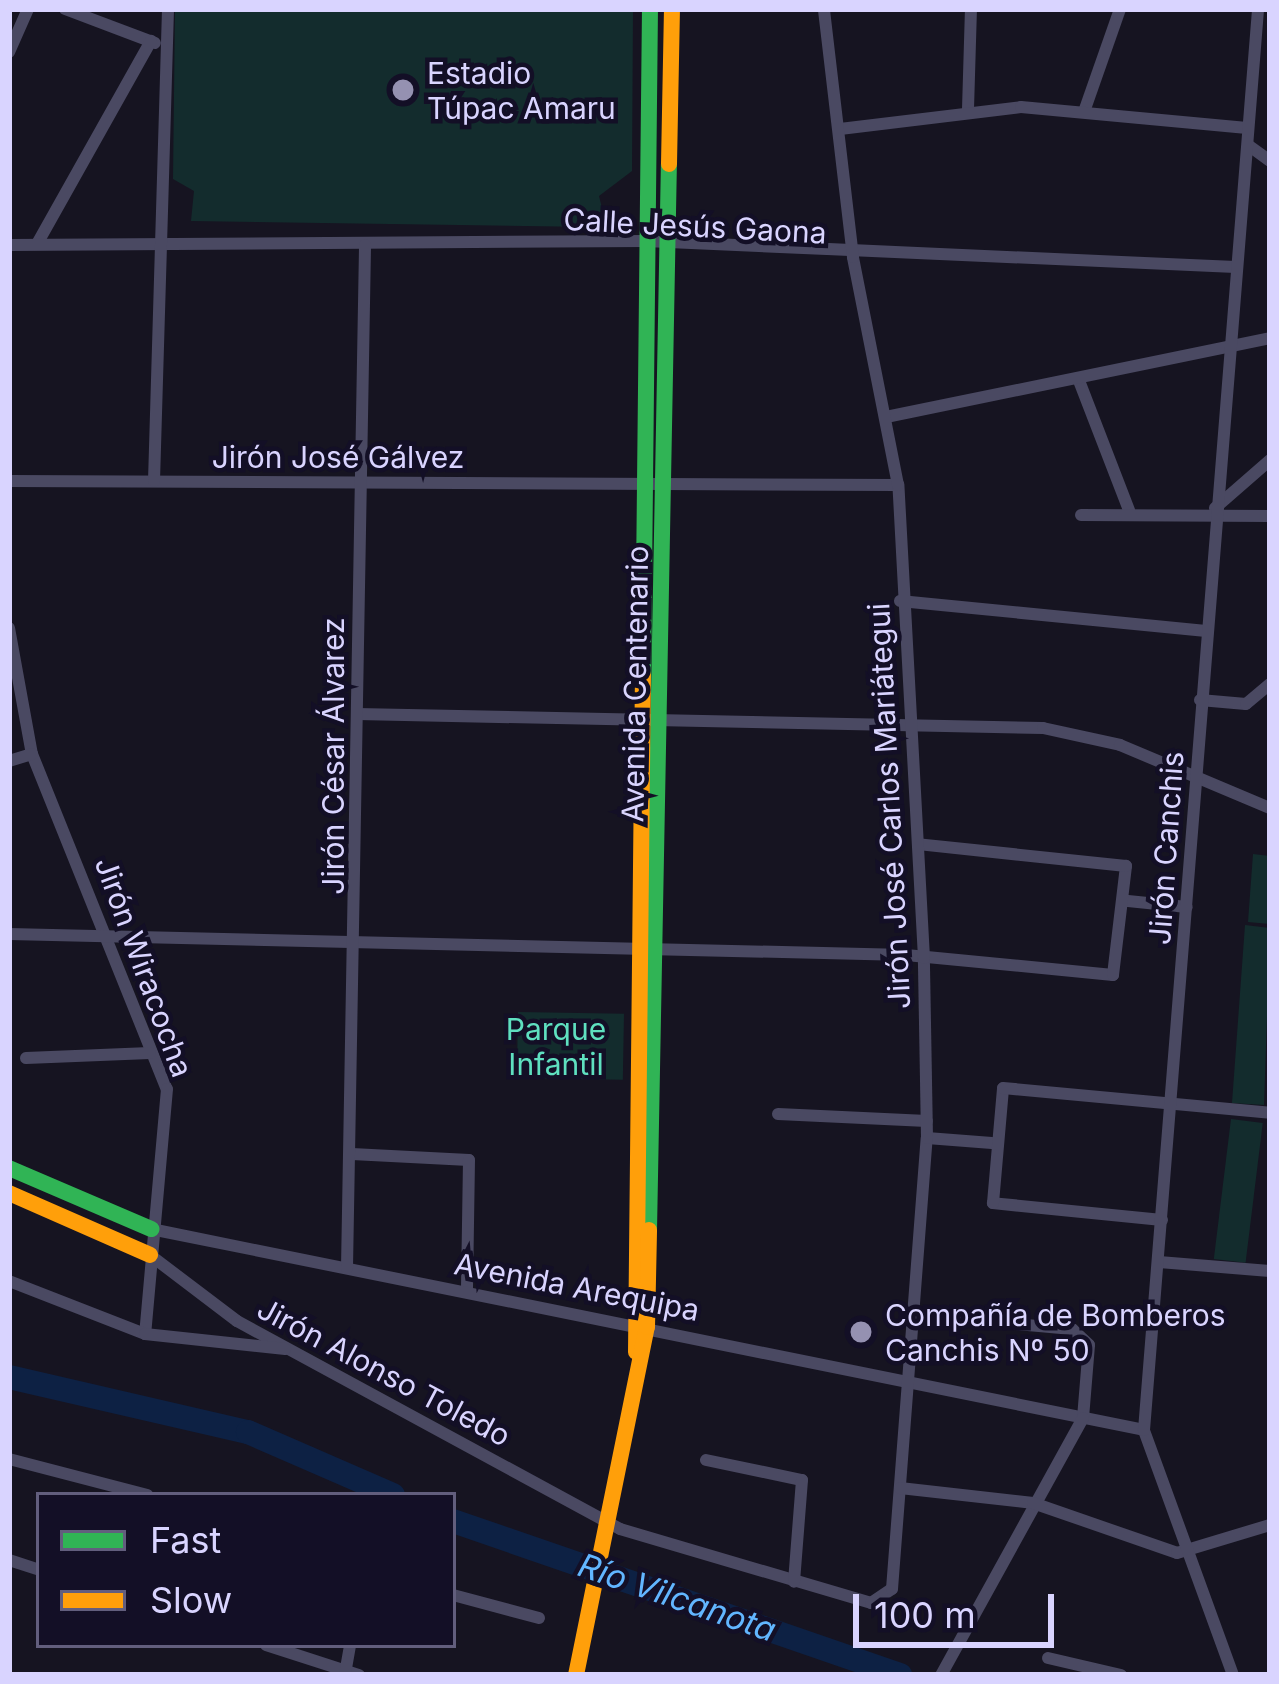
<!DOCTYPE html>
<html>
<head>
<meta charset="utf-8">
<style>
  body { margin:0 }
  #map { position:relative; width:1279px; height:1684px; overflow:hidden; background:#161421; font-family:Inter,sans-serif }
  div>[style] { position:absolute }
  [style*='--x'] { left:calc(var(--x)*1px); top:calc(var(--y)*1px); width:calc(var(--w)*1px); rotate:calc(var(--a)*1deg) }
  .green>* { inset:0; background:#132c2d; transform-origin:0 0 }
  .river>* { height:24px; margin:-12px; padding:0 12px; transform-origin:12px; border-radius:12px; background:#0d2144 }
  .street>* { height:12px; margin:-6px; padding:0 6px; transform-origin:6px; border-radius:6px; background:#4a4962 }
  .fast>* { height:16px; margin:-8px; padding:0 8px; transform-origin:8px; border-radius:8px; background:#30b455 }
  .slow>* { height:16px; margin:-8px; padding:0 8px; transform-origin:8px; border-radius:8px; background:#ff9f0a }
  .dots>* { width:33px; height:33px; translate:-50% -50%; box-sizing:border-box; border:6px solid #130f26; border-radius:50% }
  span { translate:-50% -50%; white-space:nowrap; text-align:center; line-height:1.15; -webkit-text-stroke:9px #130f26; paint-order:stroke }
  .poi-label { font-size:30px; color:#d9d4ff }
  .left { translate:0 -50%; text-align:left }
  .street-label { font-size:30px; color:#d9d4ff }
  .park-label { font-size:30px; color:#5fe0c0 }
  .water-label { font-size:33px; color:#62b6ff; font-style:italic }
  .frame { position:absolute; inset:0; border:12px solid #d9d4ff; pointer-events:none }
  .legend { position:absolute; left:36px; top:1492px; width:420px; height:156px; box-sizing:border-box; background:#130f26; border:3px solid #625e7d; margin:0; padding:15px 21px; list-style:none; font-size:36px; color:#d9d4ff }
  .legend li { display:flex; align-items:center; gap:24px; height:60px }
  .legend b { width:60px; border:3px solid #625e7d }
  .scale { position:absolute; left:853px; top:1594px; width:201px; height:54px; box-sizing:border-box; border:6px solid #d9d4ff; border-top:0; padding-left:15px; font-size:36px; line-height:42px; white-space:nowrap; color:#d9d4ff; -webkit-text-stroke:9px #130f26; paint-order:stroke }
</style>
</head>
<body>
<div id="map">
  <div class="green">
    <div style="clip-path:polygon(175px 9px,633px 9px,632px 171px,599px 196px,605px 220px,592px 227px,191px 221px,194px 191px,173px 179px)"></div>
    <div style="clip-path:polygon(1253px 854px,1270px 856px,1270px 924px,1248px 922px)"></div>
    <div style="clip-path:polygon(1245px 925px,1270px 928px,1264px 1105px,1232px 1103px)"></div>
    <div style="left:518px;top:1012px;width:106px;height:66px;rotate:1deg"></div>
    <div style="left:1231px;top:1119px;width:32px;height:141px;rotate:7deg"></div>
  </div>
  <div class="river">
    <div style="--x:9;--y:1377;--w:245;--a:13"></div>
    <div style="--x:248;--y:1432;--w:158;--a:23.5"></div>
    <div style="--x:453;--y:1521;--w:473;--a:19"></div>
  </div>
  <div class="street">
    <div style="--x:65;--y:9;--w:96;--a:20.7"></div>
    <div style="--x:9;--y:52;--w:47;--a:-66.2"></div>
    <div style="--x:968;--y:109;--w:100;--a:-88.3"></div>
    <div style="--x:1085;--y:109;--w:106;--a:-70.7"></div>
    <div style="--x:840;--y:129;--w:182;--a:-6.9"></div>
    <div style="--x:1021;--y:107;--w:227;--a:5.3"></div>
    <div style="--x:1248;--y:145;--w:27;--a:36"></div>
    <div style="--x:37;--y:244;--w:233;--a:-60.7"></div>
    <div style="--x:9;--y:245;--w:637;--a:-0.36"></div>
    <div style="--x:646;--y:241;--w:590;--a:2.53"></div>
    <div style="--x:1078;--y:378;--w:142;--a:68.9"></div>
    <div style="--x:886;--y:417;--w:392;--a:-11.6"></div>
    <div style="--x:9;--y:481;--w:889;--a:0.26"></div>
    <div style="--x:154;--y:481;--w:472;--a:-88.3"></div>
    <div style="--x:1215;--y:508;--w:73;--a:-41.1"></div>
    <div style="--x:1081;--y:515;--w:189;--a:0.3"></div>
    <div style="--x:900;--y:601;--w:305;--a:5.6"></div>
    <div style="--x:9;--y:628;--w:128;--a:79.7"></div>
    <div style="--x:32;--y:754;--w:361;--a:68.1"></div>
    <div style="--x:167;--y:1089;--w:246;--a:95.1"></div>
    <div style="--x:1200;--y:700;--w:46;--a:5"></div>
    <div style="--x:1246;--y:704;--w:31;--a:-40"></div>
    <div style="--x:357;--y:714;--w:686;--a:1.17"></div>
    <div style="--x:1043;--y:728;--w:79;--a:12.4"></div>
    <div style="--x:1120;--y:745;--w:163;--a:22.8"></div>
    <div style="--x:9;--y:761;--w:24;--a:-17"></div>
    <div style="--x:1128;--y:901;--w:59;--a:5.8"></div>
    <div style="--x:9;--y:934;--w:897;--a:1.34"></div>
    <div style="--x:906;--y:955;--w:208;--a:5.5"></div>
    <div style="--x:1113;--y:975;--w:110;--a:-83.2"></div>
    <div style="--x:1126;--y:866;--w:209;--a:-174"></div>
    <div style="--x:26;--y:1058;--w:124;--a:-2.3"></div>
    <div style="--x:778;--y:1114;--w:149;--a:2.7"></div>
    <div style="--x:927;--y:1138;--w:65;--a:4.4"></div>
    <div style="--x:352;--y:1154;--w:117;--a:2.9"></div>
    <div style="--x:469;--y:1160;--w:132;--a:90.9"></div>
    <div style="--x:1162;--y:1220;--w:170;--a:-174.3"></div>
    <div style="--x:993;--y:1203;--w:115;--a:-85"></div>
    <div style="--x:1003;--y:1088;--w:268;--a:5.3"></div>
    <div style="--x:151;--y:1229;--w:1013;--a:11.44"></div>
    <div style="--x:150;--y:1255;--w:109;--a:37.2"></div>
    <div style="--x:237;--y:1321;--w:436;--a:28.5"></div>
    <div style="--x:620;--y:1529;--w:262;--a:16.4"></div>
    <div style="--x:871;--y:1603;--w:25;--a:-34"></div>
    <div style="--x:892;--y:1589;--w:452;--a:-85.6"></div>
    <div style="--x:927;--y:1138;--w:180;--a:-91"></div>
    <div style="--x:924;--y:958;--w:474;--a:-93.1"></div>
    <div style="--x:898;--y:485;--w:232;--a:-101.2"></div>
    <div style="--x:853;--y:257;--w:250;--a:-96.7"></div>
    <div style="--x:1159;--y:1262;--w:111;--a:4.6"></div>
    <div style="--x:347;--y:1268;--w:1023;--a:-88.99"></div>
    <div style="--x:9;--y:1281;--w:146;--a:21.3"></div>
    <div style="--x:145;--y:1334;--w:141;--a:6.1"></div>
    <div style="--x:917;--y:1315;--w:156;--a:5.2"></div>
    <div style="--x:1072;--y:1329;--w:23;--a:43"></div>
    <div style="--x:1089;--y:1345;--w:73;--a:94.7"></div>
    <div style="--x:1083;--y:1418;--w:294;--a:118.9"></div>
    <div style="--x:9;--y:1459;--w:143;--a:14.6"></div>
    <div style="--x:706;--y:1460;--w:98;--a:11.8"></div>
    <div style="--x:802;--y:1480;--w:102;--a:94.5"></div>
    <div style="--x:900;--y:1488;--w:134;--a:6.4"></div>
    <div style="--x:1033;--y:1503;--w:152;--a:19.1"></div>
    <div style="--x:1177;--y:1553;--w:97;--a:-16.8"></div>
    <div style="--x:9;--y:1560;--w:32;--a:18"></div>
    <div style="--x:453;--y:1595;--w:89;--a:15"></div>
    <div style="--x:266;--y:1645;--w:98;--a:17.9"></div>
    <div style="--x:1048;--y:1658;--w:75;--a:13.1"></div>
    <div style="--x:345;--y:1674;--w:29;--a:-80"></div>
    <div style="--x:1233;--y:1675;--w:261;--a:-110"></div>
    <div style="--x:1144;--y:1430;--w:1426;--a:-85.41"></div>
  </div>
  <div class="fast">
    <div style="--x:643;--y:675;--w:666;--a:-89.4"></div>
    <div style="--x:9;--y:1168;--w:155;--a:23.2"></div>
    <div style="--x:649;--y:1230;--w:1066;--a:-88.93"></div>
  </div>
  <div class="slow">
    <div style="--x:669;--y:164;--w:155;--a:-88.9"></div>
    <div style="--x:9;--y:1193;--w:154;--a:23.7"></div>
    <div style="--x:636;--y:1352;--w:677;--a:-89.41"></div>
    <div style="--x:576;--y:1675;--w:355;--a:-78.5"></div>
    <div style="--x:647;--y:1327;--w:97;--a:-88.8"></div>
  </div>
  <div class="dots">
    <div style="left:403px;top:90px;background:#9591b1"></div>
    <div style="left:861px;top:1332px;background:#9591b1"></div>
  </div>
  <div class="poi-label">
    <span class="left" style="left:427px;top:90px">Estadio<br>Túpac Amaru</span>
    <span class="left" style="left:885px;top:1332px">Compañía de Bomberos<br>Canchis Nº 50</span>
  </div>
  <div class="street-label">
    <span style="left:695px;top:226px;rotate:3deg">Calle Jesús Gaona</span>
    <span style="left:338px;top:457px">Jirón José Gálvez</span>
    <span style="left:635px;top:684px;rotate:-89deg">Avenida Centenario</span>
    <span style="left:333px;top:756px;rotate:-90deg">Jirón César Álvarez</span>
    <span style="left:889px;top:806px;rotate:-93deg">Jirón José Carlos Mariátegui</span>
    <span style="left:1166px;top:848px;rotate:-86deg">Jirón Canchis</span>
    <span style="left:144px;top:967px;rotate:70deg">Jirón Wiracocha</span>
    <span style="left:577px;top:1287px;rotate:11deg">Avenida Arequipa</span>
    <span style="left:384px;top:1372px;rotate:28deg">Jirón Alonso Toledo</span>
  </div>
  <div class="park-label">
    <span style="left:556px;top:1046px">Parque<br>Infantil</span>
  </div>
  <div class="water-label">
    <span style="left:677px;top:1598px;rotate:19deg">Río Vilcanota</span>
  </div>
  <div class="frame"></div>
  <ul class="legend">
  <li><b style="height:15px;background:#30b455"></b>Fast</li>
  <li><b style="height:15px;background:#ff9f0a"></b>Slow</li>
  </ul>
  <div class="scale">100 m</div>
</div>
</body>
</html>
